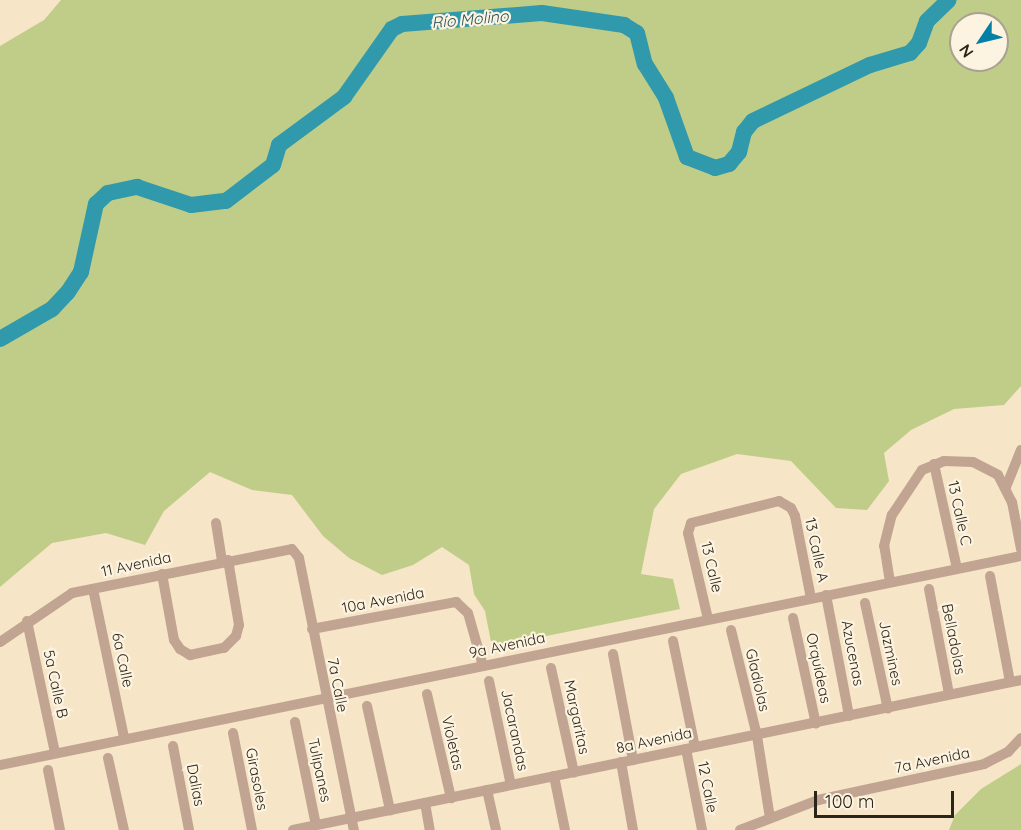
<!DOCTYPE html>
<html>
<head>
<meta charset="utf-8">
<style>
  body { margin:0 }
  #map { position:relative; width:1021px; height:830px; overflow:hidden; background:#f6e5c7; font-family:Quicksand,sans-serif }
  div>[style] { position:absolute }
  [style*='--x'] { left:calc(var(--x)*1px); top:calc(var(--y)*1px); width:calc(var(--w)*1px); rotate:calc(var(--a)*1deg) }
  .green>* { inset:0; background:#bfcd88 }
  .river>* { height:16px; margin:-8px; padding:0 8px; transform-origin:8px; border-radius:8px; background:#3099ac }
  .minor>* { height:10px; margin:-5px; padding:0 5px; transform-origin:5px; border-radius:5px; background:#c1a491 }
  span { translate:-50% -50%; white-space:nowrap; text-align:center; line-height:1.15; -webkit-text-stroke:4.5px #fdf3e1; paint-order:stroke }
  .street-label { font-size:15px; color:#2b2519 }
  .water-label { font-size:16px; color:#255159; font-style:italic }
  .north { position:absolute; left:949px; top:12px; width:60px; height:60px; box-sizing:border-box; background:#fdf3e1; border:2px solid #a9a191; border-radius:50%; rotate:235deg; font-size:16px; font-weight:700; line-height:24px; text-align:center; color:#2b2519 }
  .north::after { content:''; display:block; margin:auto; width:21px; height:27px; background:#047fa5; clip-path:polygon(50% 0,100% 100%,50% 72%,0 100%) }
  .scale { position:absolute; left:814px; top:791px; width:140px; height:27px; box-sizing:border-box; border:3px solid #2b2519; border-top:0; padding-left:8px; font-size:18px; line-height:21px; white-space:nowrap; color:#2b2519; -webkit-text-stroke:4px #fdf3e1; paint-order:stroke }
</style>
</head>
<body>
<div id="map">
  <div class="green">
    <div style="clip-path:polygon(evenodd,61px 0,1021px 0,1021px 386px,1004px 405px,954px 409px,911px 430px,884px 453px,889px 481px,867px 510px,836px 508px,791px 461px,737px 454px,681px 474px,654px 509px,641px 574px,673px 579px,680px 609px,492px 647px,485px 611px,474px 594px,469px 565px,442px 547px,413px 565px,382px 575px,349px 558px,323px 536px,292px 495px,252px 490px,210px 472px,164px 511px,145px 545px,106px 533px,52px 543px,0 587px,0 46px,44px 20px,61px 0,961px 24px,997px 24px,997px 60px,961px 60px,961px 24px)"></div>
    <div style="clip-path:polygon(1021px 764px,1021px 830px,949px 830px,955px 815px,981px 789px)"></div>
  </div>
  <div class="river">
    <div style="--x:0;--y:339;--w:60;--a:-30"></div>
    <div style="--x:52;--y:309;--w:23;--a:-47"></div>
    <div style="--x:68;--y:292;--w:24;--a:-57"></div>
    <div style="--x:81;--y:272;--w:70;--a:-77.6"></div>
    <div style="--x:96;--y:204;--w:16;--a:-43"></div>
    <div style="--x:108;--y:193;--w:30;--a:-12"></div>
    <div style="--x:137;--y:187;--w:57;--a:18.4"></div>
    <div style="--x:191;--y:205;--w:35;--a:-7"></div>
    <div style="--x:226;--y:201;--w:59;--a:-37.5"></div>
    <div style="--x:273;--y:165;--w:21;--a:-73"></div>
    <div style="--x:279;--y:145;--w:81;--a:-36.4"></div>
    <div style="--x:344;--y:97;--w:83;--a:-54.8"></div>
    <div style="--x:392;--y:29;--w:11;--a:-27"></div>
    <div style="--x:402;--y:24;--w:140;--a:-4.5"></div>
    <div style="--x:542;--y:13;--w:83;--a:8.3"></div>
    <div style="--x:624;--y:25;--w:15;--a:32"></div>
    <div style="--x:637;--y:33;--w:32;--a:76"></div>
    <div style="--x:645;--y:64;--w:40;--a:58"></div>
    <div style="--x:666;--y:98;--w:63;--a:70.4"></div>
    <div style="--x:687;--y:157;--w:30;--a:21"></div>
    <div style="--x:715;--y:168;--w:15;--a:-16"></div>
    <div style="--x:729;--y:164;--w:16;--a:-50"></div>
    <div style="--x:739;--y:152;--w:21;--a:-76"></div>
    <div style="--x:744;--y:132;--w:14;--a:-51"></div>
    <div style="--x:753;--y:121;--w:130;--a:-25.6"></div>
    <div style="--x:870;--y:65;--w:42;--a:-16.7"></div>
    <div style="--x:910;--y:53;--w:13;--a:-48"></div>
    <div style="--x:919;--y:43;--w:23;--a:-70"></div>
    <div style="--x:927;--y:21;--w:30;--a:-44"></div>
  </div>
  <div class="minor">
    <div style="--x:934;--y:464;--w:107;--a:77.6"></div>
    <div style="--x:1006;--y:487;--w:40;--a:-68"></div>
    <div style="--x:216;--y:523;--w:38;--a:81"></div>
    <div style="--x:162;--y:574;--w:67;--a:79.7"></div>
    <div style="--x:174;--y:640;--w:11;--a:56"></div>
    <div style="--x:180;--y:649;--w:12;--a:31"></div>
    <div style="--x:190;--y:655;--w:35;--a:-12"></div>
    <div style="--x:224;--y:648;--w:17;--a:-45"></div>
    <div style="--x:236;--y:636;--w:11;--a:-75"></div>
    <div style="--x:239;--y:625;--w:66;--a:-99.6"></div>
    <div style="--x:990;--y:576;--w:108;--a:79.3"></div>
    <div style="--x:890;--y:582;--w:36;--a:-99"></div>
    <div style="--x:884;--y:546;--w:32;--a:-76"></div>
    <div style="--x:892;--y:515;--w:54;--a:-56.3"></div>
    <div style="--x:922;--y:470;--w:24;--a:-22"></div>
    <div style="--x:944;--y:461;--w:29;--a:2"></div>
    <div style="--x:973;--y:462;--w:28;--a:27"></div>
    <div style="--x:998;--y:475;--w:30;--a:63"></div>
    <div style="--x:1012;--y:502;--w:48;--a:79.2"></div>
    <div style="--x:93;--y:589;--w:152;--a:78.2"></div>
    <div style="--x:929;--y:589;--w:107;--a:79.2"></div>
    <div style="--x:826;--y:595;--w:123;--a:79.2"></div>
    <div style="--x:865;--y:603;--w:108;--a:77.8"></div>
    <div style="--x:793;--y:618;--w:108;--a:77.8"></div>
    <div style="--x:708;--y:619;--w:88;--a:-103.1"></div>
    <div style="--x:688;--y:533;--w:10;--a:-73"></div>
    <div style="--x:691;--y:523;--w:91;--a:-14"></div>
    <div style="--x:779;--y:501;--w:14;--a:30"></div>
    <div style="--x:791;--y:508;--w:9;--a:63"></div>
    <div style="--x:795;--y:516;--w:84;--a:79"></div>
    <div style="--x:27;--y:621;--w:135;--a:78"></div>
    <div style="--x:312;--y:629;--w:147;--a:-10.6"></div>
    <div style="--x:456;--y:602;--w:16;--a:43"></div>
    <div style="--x:468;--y:613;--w:55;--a:74.2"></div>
    <div style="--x:731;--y:630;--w:109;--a:76.2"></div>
    <div style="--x:757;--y:736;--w:83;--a:81"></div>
    <div style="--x:673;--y:641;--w:108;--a:78.3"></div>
    <div style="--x:0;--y:642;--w:87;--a:-34.2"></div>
    <div style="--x:72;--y:593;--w:224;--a:-11.3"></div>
    <div style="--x:292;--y:549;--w:11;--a:52"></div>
    <div style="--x:299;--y:558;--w:278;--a:78.6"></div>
    <div style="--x:613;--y:654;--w:108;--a:79.3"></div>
    <div style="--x:551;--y:668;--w:107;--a:77.6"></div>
    <div style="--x:489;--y:681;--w:106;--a:78.1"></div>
    <div style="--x:427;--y:694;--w:107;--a:77"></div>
    <div style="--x:367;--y:706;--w:107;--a:77.5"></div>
    <div style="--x:295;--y:722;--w:105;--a:78.5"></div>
    <div style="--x:233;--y:733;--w:99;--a:78.9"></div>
    <div style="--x:173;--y:746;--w:86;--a:79.2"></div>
    <div style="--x:686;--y:749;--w:83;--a:78.8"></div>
    <div style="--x:108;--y:758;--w:74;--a:77.5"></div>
    <div style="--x:621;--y:762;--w:69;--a:80"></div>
    <div style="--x:0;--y:765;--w:1042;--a:-11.57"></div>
    <div style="--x:48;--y:770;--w:61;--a:78.7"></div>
    <div style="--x:554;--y:776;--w:55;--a:78.5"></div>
    <div style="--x:487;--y:790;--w:41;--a:77.3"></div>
    <div style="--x:425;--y:803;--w:27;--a:80"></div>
    <div style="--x:293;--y:830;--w:743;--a:-11.64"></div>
    <div style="--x:740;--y:830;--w:84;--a:-21"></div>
    <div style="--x:818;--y:800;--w:170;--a:-12.2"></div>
    <div style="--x:984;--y:764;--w:27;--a:-27"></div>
    <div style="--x:1008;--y:752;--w:19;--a:-47"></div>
  </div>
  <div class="street-label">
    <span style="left:960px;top:513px;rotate:78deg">13 Calle C</span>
    <span style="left:817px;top:550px;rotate:78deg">13 Calle A</span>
    <span style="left:136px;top:564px;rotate:-12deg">11 Avenida</span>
    <span style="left:712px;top:567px;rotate:77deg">13 Calle</span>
    <span style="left:383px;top:600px;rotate:-11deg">10a Avenida</span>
    <span style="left:954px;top:639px;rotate:79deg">Belladolas</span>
    <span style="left:507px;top:645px;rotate:-12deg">9a Avenida</span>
    <span style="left:853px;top:653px;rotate:79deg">Azucenas</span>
    <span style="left:891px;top:653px;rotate:78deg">Jazmines</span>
    <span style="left:123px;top:660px;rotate:78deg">6a Calle</span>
    <span style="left:819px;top:668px;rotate:78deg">Orquídeas</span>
    <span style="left:758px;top:680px;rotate:77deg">Gladiolas</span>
    <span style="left:56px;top:684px;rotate:78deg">5a Calle B</span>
    <span style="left:338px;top:685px;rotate:79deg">7a Calle</span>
    <span style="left:577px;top:717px;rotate:78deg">Margaritas</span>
    <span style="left:515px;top:730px;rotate:78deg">Jacarandas</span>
    <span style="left:654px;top:740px;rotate:-12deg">8a Avenida</span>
    <span style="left:453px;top:743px;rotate:77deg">Violetas</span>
    <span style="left:932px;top:760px;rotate:-12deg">7a Avenida</span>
    <span style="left:320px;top:770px;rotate:78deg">Tulipanes</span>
    <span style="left:257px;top:779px;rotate:79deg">Girasoles</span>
    <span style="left:196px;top:785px;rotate:79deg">Dalias</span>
    <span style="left:708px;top:787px;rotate:79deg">12 Calle</span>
  </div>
  <div class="water-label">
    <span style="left:470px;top:19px;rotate:-5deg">Río Molino</span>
  </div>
  <div class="north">N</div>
  <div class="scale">100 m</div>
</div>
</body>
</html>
